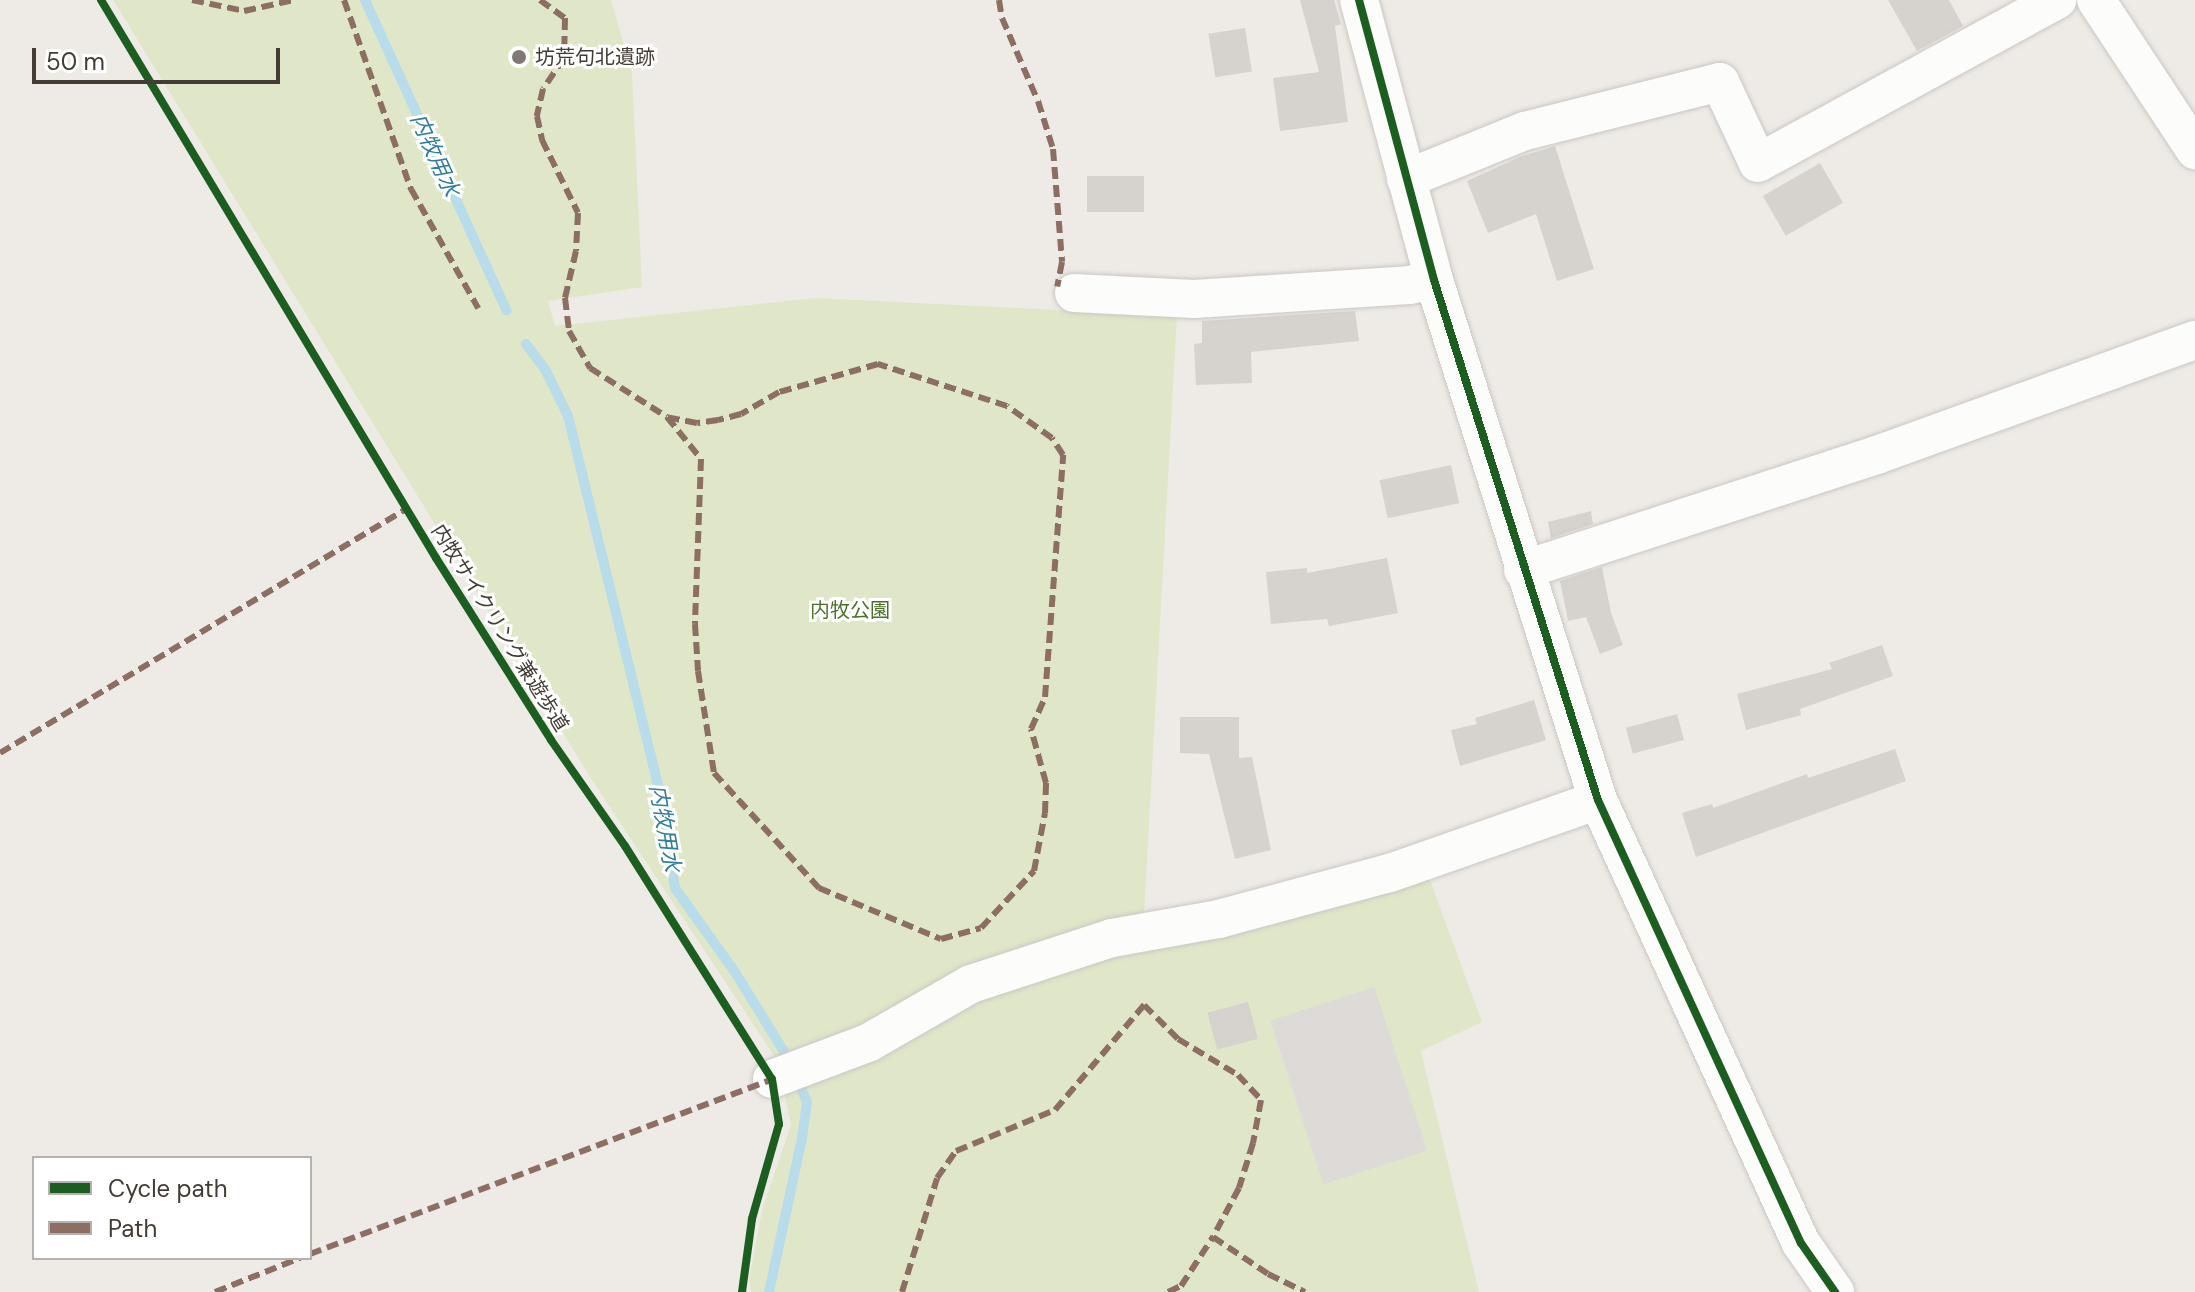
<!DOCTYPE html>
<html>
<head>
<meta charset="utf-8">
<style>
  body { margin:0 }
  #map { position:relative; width:2195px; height:1292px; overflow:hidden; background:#eeebe7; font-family:"DM Sans","Noto Sans JP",sans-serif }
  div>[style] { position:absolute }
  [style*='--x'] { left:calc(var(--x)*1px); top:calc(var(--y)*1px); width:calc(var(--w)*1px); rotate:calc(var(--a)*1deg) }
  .green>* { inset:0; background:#dfe7c8 }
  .parking>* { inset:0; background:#dddad7; transform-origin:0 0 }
  .stream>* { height:10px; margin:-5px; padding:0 5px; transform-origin:5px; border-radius:5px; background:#b9dcea }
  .building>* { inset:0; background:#d6d2ce; transform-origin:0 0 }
  .roads { filter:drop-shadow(0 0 2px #cac7c3) drop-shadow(0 0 2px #cac7c3) }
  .minor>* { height:38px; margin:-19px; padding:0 19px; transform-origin:19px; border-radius:19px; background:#fcfcfb }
  .quiet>* { height:6px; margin-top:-3px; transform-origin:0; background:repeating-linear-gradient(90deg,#8d6e63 0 12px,transparent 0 18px) }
  .cycleway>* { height:8px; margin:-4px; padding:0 4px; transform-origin:4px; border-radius:4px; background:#1b5e20 }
  .dots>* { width:22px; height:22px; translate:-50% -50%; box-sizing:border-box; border:4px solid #fff; border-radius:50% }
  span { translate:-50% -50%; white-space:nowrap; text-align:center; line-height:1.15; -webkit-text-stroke:6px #fff; paint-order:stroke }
  .poi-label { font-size:20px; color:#433c34 }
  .left { translate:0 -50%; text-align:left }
  .park-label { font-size:20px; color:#4d712b }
  .street-label { font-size:20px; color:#433c34 }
  .water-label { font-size:22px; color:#327ea0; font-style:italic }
  .legend { position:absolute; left:32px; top:1156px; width:280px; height:104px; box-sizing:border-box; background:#fff; border:2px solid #b4b1ae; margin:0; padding:10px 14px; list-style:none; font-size:24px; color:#433c34 }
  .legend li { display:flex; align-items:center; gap:16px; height:40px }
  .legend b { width:40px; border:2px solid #b4b1ae }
  .scale { position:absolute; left:32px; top:48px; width:248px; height:36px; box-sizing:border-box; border:4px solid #433c34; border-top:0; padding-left:10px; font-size:24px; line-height:28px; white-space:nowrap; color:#433c34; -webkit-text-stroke:6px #fff; paint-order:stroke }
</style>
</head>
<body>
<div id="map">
  <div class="green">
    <div style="clip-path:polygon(113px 0,611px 0,632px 73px,642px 287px,548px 301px,555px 326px,816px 298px,1177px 316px,1143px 932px,1423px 861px,1482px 1022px,1421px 1051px,1479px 1292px,751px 1292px,749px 1280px,762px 1210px,791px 1125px,778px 1062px,592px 780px)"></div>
  </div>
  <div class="parking">
    <div style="left:1374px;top:987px;width:172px;height:109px;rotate:72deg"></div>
  </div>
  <div class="stream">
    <div style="--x:365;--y:0;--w:341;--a:65.5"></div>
    <div style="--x:526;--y:344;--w:34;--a:53"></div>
    <div style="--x:546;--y:371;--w:50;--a:63.9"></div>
    <div style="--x:568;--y:416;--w:388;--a:76.3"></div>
    <div style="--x:660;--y:793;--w:96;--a:81"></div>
    <div style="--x:675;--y:888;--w:103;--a:54.5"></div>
    <div style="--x:735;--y:972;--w:107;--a:58.4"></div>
    <div style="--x:769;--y:1292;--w:157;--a:-77.9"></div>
    <div style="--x:802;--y:1138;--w:36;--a:-82"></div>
    <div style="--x:807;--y:1102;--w:26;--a:-113"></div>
  </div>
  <div class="building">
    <div style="clip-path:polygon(1300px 0,1334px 0,1341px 24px,1335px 26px,1348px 122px,1280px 131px,1273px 78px,1319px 72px)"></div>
    <div style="clip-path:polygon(1888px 0,1949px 0,1963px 26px,1917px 51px)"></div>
    <div style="left:1245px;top:28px;width:44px;height:37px;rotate:81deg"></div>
    <div style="clip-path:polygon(1555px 146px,1594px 269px,1557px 281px,1536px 214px,1488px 233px,1467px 181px,1522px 156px)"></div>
    <div style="left:1820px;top:163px;width:46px;height:66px;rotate:60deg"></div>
    <div style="left:1087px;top:176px;width:57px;height:36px"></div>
    <div style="clip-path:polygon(1355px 311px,1359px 341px,1251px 352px,1252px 383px,1196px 385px,1194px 344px,1202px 343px,1202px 321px)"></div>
    <div style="left:1451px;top:465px;width:39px;height:73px;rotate:78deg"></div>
    <div style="clip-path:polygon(1591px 511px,1593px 524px,1551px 538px,1548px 522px)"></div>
    <div style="clip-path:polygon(1387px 558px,1398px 613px,1329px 626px,1327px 619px,1271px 624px,1266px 572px,1307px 568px,1307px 573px)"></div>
    <div style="clip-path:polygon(1602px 567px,1611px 613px,1623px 645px,1600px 654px,1586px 617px,1568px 621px,1560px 581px)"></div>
    <div style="clip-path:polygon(1882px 645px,1893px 676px,1800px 709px,1801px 715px,1746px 730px,1737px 694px,1832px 669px,1829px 663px)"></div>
    <div style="clip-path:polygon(1534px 700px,1546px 740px,1460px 766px,1451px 730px,1477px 724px,1475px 718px)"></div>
    <div style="left:1677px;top:714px;width:27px;height:53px;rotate:75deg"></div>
    <div style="clip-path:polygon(1180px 717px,1239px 717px,1239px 758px,1252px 757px,1271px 850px,1235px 859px,1209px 754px,1180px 753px)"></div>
    <div style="clip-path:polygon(1895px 749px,1906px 781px,1696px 857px,1682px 813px,1712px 804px,1713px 808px,1807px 774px,1808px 778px)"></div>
    <div style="left:1248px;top:1002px;width:38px;height:42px;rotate:75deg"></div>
  </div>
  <div class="roads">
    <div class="minor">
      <div style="--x:1359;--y:0;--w:290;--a:75"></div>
      <div style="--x:1434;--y:280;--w:545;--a:72.5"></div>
      <div style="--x:1598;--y:800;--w:487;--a:65.4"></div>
      <div style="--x:1801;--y:1243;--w:60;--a:55.2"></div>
      <div style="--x:2096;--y:0;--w:180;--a:56.6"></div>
      <div style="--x:1406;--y:179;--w:128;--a:-22"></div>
      <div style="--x:1525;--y:131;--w:201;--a:-14.1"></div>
      <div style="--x:1720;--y:82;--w:89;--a:64.9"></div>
      <div style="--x:1758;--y:163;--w:341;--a:-28.6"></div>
      <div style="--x:1074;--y:293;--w:120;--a:2.9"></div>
      <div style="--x:1194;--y:299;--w:215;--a:-3.7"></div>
      <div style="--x:1409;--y:285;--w:25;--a:-11"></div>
      <div style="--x:1523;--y:570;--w:372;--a:-18"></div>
      <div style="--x:1877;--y:455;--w:338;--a:-19.9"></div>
      <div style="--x:772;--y:1079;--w:103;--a:-20.6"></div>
      <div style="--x:868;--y:1043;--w:119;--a:-29.8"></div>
      <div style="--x:971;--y:984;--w:148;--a:-18.1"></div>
      <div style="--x:1112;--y:938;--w:109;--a:-10.1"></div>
      <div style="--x:1219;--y:919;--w:177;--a:-15.1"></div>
      <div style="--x:1390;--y:873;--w:220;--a:-19.3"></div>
    </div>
  </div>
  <div class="quiet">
    <div style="--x:192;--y:0;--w:53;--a:11.9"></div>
    <div style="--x:244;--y:11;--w:51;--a:-12.4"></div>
    <div style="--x:344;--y:0;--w:201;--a:70.5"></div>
    <div style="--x:411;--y:189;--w:137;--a:60.6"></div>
    <div style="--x:540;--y:0;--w:31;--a:36"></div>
    <div style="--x:565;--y:18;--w:40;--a:91.4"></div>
    <div style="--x:564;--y:58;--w:37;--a:124"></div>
    <div style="--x:543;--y:89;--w:28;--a:103"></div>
    <div style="--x:537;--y:116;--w:25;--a:78"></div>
    <div style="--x:542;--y:140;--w:81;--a:63.7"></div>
    <div style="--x:578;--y:213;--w:38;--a:93"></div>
    <div style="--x:576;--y:251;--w:48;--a:103.2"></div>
    <div style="--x:565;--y:298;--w:33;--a:83"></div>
    <div style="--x:569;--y:331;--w:43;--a:60.4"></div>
    <div style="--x:590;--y:368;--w:91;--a:32.5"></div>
    <div style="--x:667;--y:417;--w:54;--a:51"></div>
    <div style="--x:701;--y:459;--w:165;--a:92.1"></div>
    <div style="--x:695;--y:624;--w:47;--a:86.3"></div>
    <div style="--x:698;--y:671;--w:103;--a:81.1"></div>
    <div style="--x:714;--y:773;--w:156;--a:47.6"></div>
    <div style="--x:819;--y:888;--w:132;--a:22.7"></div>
    <div style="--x:941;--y:939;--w:41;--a:-15.4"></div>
    <div style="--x:981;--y:928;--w:78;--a:-47.1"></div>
    <div style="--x:1034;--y:871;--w:59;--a:-79.3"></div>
    <div style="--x:1045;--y:813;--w:30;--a:-88"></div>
    <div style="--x:1046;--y:783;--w:56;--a:-105.5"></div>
    <div style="--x:1031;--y:729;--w:35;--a:-66"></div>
    <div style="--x:1045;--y:697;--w:243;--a:-85.7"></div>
    <div style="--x:1063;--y:455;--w:20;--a:-123"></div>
    <div style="--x:1052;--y:438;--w:55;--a:-144.6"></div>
    <div style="--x:1007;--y:406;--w:136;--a:-162"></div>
    <div style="--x:878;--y:364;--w:103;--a:164.2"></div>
    <div style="--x:779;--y:392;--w:44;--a:149.9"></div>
    <div style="--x:741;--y:414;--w:24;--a:165"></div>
    <div style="--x:718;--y:420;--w:21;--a:172"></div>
    <div style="--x:697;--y:423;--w:31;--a:-169"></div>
    <div style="--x:999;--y:0;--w:18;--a:81"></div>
    <div style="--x:1002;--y:18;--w:90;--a:66.6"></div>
    <div style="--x:1038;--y:101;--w:50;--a:72.6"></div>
    <div style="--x:1053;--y:149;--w:113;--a:85.4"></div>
    <div style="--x:1062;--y:262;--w:25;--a:101"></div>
    <div style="--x:0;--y:753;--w:475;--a:-31"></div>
    <div style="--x:310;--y:1254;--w:494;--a:-20.7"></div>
    <div style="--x:215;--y:1292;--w:92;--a:-21.8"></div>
    <div style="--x:902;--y:1292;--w:119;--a:-72.9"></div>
    <div style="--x:937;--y:1178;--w:33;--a:-55"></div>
    <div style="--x:956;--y:1151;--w:107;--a:-22.5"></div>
    <div style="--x:1055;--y:1110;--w:138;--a:-49.7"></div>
    <div style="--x:1144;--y:1005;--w:48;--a:45"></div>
    <div style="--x:1178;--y:1039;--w:70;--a:31"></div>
    <div style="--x:1238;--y:1075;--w:34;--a:47"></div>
    <div style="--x:1261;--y:1100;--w:44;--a:100.5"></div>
    <div style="--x:1253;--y:1143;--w:47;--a:107.3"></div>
    <div style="--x:1239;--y:1188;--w:55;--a:118"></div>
    <div style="--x:1213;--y:1237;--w:66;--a:33.9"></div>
    <div style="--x:1268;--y:1274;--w:41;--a:25.9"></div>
    <div style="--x:1168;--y:1292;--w:14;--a:-25"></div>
    <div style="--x:1181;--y:1286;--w:59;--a:-56.9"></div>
  </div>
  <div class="cycleway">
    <div style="--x:101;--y:0;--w:651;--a:59.02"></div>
    <div style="--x:436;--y:558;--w:215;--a:57.7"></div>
    <div style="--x:551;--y:740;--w:129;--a:55.1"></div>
    <div style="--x:625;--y:846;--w:275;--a:57.8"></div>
    <div style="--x:772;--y:1079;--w:46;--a:81.2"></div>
    <div style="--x:779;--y:1124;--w:99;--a:105.9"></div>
    <div style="--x:752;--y:1219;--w:74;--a:97.8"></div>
    <div style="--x:1359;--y:0;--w:290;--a:75"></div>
    <div style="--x:1434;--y:280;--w:545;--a:72.5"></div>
    <div style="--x:1598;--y:800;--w:487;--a:65.4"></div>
    <div style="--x:1801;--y:1243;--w:60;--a:55.2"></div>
  </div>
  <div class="dots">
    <div style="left:519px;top:57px;background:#7f7973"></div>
  </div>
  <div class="poi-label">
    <span class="left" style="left:535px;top:57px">坊荒句北遺跡</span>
  </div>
  <div class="park-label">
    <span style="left:850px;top:610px">内牧公園</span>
  </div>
  <div class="street-label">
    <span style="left:500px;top:628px;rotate:58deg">内牧サイクリング兼遊歩道</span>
  </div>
  <div class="water-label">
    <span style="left:435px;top:155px;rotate:66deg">内牧用水</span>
    <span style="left:665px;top:828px;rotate:80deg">内牧用水</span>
  </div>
  <ul class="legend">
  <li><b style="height:10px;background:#1b5e20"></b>Cycle path</li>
  <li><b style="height:10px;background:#8d6e63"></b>Path</li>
  </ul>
  <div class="scale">50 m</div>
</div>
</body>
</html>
